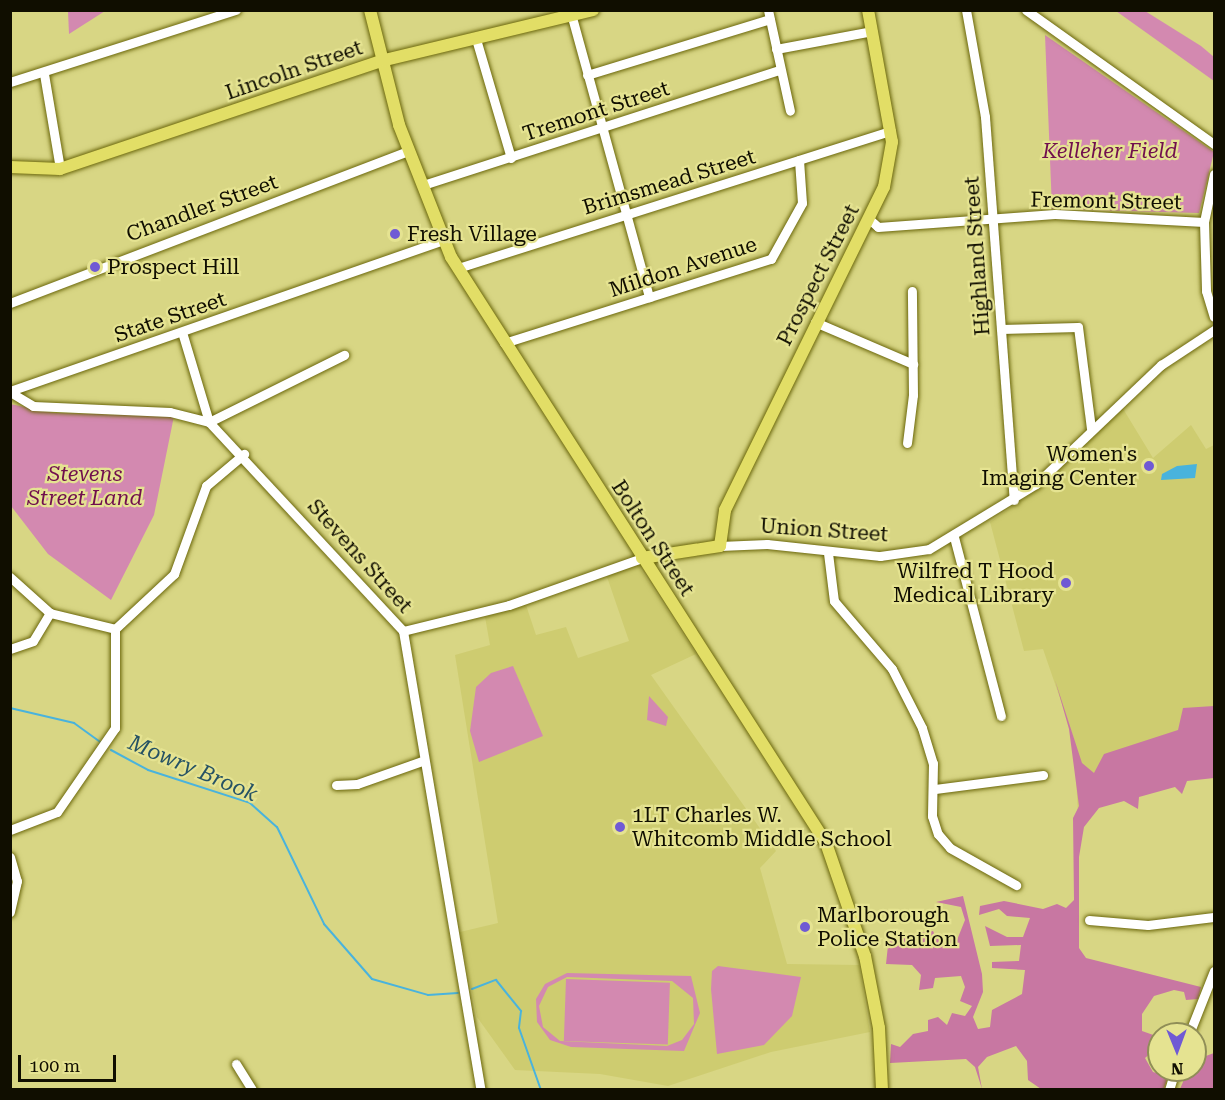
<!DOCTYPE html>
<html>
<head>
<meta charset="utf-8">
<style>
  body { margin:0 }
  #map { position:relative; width:1225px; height:1100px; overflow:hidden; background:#d8d684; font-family:"Roboto Serif",serif }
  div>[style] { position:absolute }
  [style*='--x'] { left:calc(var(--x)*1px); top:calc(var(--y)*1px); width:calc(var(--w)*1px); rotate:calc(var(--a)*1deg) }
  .built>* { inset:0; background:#cecc70 }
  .green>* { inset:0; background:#d389b0; transform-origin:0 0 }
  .forest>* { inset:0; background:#c877a2 }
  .water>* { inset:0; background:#49b3dd }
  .stream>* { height:2px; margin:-1px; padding:0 1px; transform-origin:1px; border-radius:1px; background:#49b3dd }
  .roads { filter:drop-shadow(0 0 2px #6b670b) drop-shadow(0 0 2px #6b670b) }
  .minor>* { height:9px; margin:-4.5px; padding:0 4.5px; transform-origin:4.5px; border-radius:4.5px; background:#fff }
  .major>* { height:12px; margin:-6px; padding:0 6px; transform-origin:6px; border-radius:6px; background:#e2de66 }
  .dots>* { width:16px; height:16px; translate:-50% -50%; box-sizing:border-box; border:3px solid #e5e391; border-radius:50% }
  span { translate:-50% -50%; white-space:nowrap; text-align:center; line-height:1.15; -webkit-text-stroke:4.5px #e5e391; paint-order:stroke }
  .street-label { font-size:21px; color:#100e00 }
  .park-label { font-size:21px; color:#710f4e; font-style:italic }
  .poi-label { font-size:21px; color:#100e00 }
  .left { translate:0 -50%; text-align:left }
  .right { translate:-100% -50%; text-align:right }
  .water-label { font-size:22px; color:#265264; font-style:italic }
  .frame { position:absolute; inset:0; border:12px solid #100e00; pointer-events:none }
  .north { position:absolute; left:1147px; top:1022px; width:60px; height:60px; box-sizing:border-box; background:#e5e391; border:2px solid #908e57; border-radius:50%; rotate:179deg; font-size:16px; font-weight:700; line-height:24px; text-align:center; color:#100e00 }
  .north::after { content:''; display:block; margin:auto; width:21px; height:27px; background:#705ad4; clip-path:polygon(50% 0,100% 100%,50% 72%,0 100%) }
  .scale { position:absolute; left:18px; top:1055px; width:98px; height:27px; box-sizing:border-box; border:3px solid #100e00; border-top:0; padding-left:8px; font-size:18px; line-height:21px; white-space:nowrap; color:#100e00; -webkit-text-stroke:4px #e5e391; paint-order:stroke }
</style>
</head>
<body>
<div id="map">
  <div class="built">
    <div style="clip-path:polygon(1122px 407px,1153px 458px,1191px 425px,1206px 449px,1214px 445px,1214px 767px,1078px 814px,1074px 739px,1043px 649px,1024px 651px,990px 522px,1044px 485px)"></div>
    <div style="clip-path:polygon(637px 564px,696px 654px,651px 675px,776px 851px,760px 868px,787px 964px,859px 965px,870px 1032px,771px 1052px,668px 1086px,600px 1074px,515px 1070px,477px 1017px,460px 932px,498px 923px,455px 655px,490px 645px,485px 617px,526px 605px,536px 635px,566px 627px,578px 658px,629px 641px,606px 574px)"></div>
  </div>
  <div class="green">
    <div style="clip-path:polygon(68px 11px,68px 10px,105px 11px,69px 34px)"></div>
    <div style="clip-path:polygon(1116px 11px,1145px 11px,1201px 46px,1214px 57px,1214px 81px)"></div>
    <div style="clip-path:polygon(1045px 35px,1214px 152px,1199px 213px,1052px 209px)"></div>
    <div style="clip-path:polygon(10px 404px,54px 413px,174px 416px,154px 515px,111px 600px,48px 554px,11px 506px)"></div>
    <div style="clip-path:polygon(513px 666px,543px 736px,479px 762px,470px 731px,476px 687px,491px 673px)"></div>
    <div style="clip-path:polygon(649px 696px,668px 717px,666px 726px,647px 720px)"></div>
    <div style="clip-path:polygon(718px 966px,801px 977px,792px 1016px,764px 1045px,717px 1054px,711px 989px,712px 971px)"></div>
    <div style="clip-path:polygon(evenodd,567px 973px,691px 976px,700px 1013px,684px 1051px,571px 1047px,550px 1040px,537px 1022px,536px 999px,545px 984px,567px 973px,567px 977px,672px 981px,693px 998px,694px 1024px,682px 1040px,667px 1046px,560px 1041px,543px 1027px,539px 1006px,548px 987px,567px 977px)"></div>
    <div style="left:566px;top:979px;width:104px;height:62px;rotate:2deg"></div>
  </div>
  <div class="forest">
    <div style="clip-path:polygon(1055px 680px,1082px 763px,1094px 773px,1104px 754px,1178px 730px,1183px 708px,1214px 706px,1214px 778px,1187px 781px,1182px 794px,1175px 787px,1139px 797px,1138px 809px,1124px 801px,1099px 808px,1084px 827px,1079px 857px,1079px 948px,1086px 958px,1201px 987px,1198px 999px,1186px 1000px,1184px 992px,1174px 990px,1154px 996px,1142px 1014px,1142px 1031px,1159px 1037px,1159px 1046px,1145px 1058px,1153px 1072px,1168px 1076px,1164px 1089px,1041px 1089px,1028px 1080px,1027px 1061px,1016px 1046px,987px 1057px,978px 1067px,982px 1089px,975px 1067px,966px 1059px,890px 1063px,891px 1044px,900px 1047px,913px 1034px,928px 1031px,928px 1020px,938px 1017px,947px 1025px,952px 1013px,965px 1016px,972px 1006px,960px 1001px,965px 987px,961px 976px,935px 978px,933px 988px,919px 990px,921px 975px,912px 965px,886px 964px,889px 936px,933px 931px,937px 939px,957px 940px,965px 920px,961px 907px,936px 902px,963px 896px,982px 974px,983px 992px,973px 1017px,978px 1029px,990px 1027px,992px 1010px,1022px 994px,1025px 970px,992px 968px,992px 962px,1019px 961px,1021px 945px,990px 946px,985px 926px,1007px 937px,1023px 937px,1030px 918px,1007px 916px,999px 909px,979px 915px,980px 906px,1004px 901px,1043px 909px,1057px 904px,1066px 908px,1074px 900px,1073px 818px,1079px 806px,1069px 729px)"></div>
    <div style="clip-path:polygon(1214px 1053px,1214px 1089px,1180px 1089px,1188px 1070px,1195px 1070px,1195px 1060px)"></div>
  </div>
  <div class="water">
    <div style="clip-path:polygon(1197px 464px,1195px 478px,1161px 480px,1162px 474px,1177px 466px)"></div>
  </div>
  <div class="stream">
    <div style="--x:10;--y:708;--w:66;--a:13.2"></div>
    <div style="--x:74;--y:723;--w:32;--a:36"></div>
    <div style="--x:111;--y:750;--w:42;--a:28.4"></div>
    <div style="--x:148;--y:770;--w:107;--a:17.9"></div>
    <div style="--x:250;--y:803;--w:36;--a:42"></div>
    <div style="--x:277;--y:827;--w:108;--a:64.1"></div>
    <div style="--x:324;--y:924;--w:73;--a:48.9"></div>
    <div style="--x:372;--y:979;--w:58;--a:15.9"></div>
    <div style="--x:428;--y:995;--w:30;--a:-4"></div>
    <div style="--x:472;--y:989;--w:26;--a:-21"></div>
    <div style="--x:496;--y:980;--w:40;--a:51"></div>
    <div style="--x:521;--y:1011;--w:17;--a:97"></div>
    <div style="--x:519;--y:1028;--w:66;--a:70.5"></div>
  </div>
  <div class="roads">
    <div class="minor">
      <div style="--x:570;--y:10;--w:298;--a:74.6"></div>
      <div style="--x:768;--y:10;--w:103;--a:77.7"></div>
      <div style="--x:966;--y:10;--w:109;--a:79.9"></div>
      <div style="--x:985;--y:117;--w:384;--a:85.7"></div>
      <div style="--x:1026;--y:10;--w:231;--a:35.5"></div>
      <div style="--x:476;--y:39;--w:124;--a:73.6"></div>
      <div style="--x:776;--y:49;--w:98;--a:-10.6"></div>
      <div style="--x:44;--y:74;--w:96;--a:80.4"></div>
      <div style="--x:587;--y:75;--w:191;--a:-17"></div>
      <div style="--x:10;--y:82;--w:237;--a:-17.7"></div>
      <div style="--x:1214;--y:174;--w:49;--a:101.8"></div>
      <div style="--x:1204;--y:222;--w:69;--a:88.3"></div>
      <div style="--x:1206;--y:291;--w:27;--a:73"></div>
      <div style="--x:423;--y:185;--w:375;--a:-17.9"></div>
      <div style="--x:868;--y:218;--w:13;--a:42"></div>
      <div style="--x:878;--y:227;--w:177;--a:-4.2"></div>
      <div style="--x:1055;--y:214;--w:149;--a:3.1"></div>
      <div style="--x:458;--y:268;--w:454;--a:-17.6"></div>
      <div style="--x:10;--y:303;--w:426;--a:-20.9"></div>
      <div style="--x:815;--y:322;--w:107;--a:23.2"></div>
      <div style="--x:1001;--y:329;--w:77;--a:-1.5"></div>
      <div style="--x:1078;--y:327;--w:102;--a:82.7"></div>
      <div style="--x:182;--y:332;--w:94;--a:73.3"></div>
      <div style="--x:209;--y:422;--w:151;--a:-26.4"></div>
      <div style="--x:504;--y:343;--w:280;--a:-17.5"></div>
      <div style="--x:771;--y:259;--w:64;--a:-61"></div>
      <div style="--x:802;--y:203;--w:43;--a:-94"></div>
      <div style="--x:10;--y:391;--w:459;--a:-19.2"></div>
      <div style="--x:10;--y:392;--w:27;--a:31"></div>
      <div style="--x:33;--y:406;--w:137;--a:2.5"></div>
      <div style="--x:170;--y:412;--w:40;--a:14.4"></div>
      <div style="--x:209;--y:422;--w:285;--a:47.1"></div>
      <div style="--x:403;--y:631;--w:466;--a:80.4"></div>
      <div style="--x:907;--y:443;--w:48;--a:-82.9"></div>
      <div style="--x:913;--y:395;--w:104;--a:-90.6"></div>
      <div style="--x:954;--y:537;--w:185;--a:75.3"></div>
      <div style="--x:720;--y:546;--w:47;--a:-2.4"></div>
      <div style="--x:767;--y:544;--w:114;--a:6.1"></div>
      <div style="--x:880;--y:556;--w:49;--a:-8.1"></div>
      <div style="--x:929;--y:549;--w:125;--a:-31.3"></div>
      <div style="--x:1036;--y:484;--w:173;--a:-43.6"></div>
      <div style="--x:1161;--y:365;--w:64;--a:-33.4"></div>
      <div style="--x:828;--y:553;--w:48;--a:82.9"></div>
      <div style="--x:834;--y:601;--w:89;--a:49.5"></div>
      <div style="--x:892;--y:669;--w:66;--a:63"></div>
      <div style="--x:922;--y:728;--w:37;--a:73"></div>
      <div style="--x:933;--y:763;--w:53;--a:91.1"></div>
      <div style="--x:932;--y:816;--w:19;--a:72"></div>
      <div style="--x:938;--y:834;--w:18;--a:49"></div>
      <div style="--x:950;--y:848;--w:76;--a:29.3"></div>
      <div style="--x:10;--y:577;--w:54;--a:42"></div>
      <div style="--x:50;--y:613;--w:67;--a:13.8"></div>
      <div style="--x:115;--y:629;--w:81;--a:-43"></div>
      <div style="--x:174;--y:574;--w:94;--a:-70"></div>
      <div style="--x:206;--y:486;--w:50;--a:-40.1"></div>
      <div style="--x:403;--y:631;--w:109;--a:-13.8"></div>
      <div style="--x:509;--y:605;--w:141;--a:-19.5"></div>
      <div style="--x:10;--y:649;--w:24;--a:-19"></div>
      <div style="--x:33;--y:641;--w:33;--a:-59"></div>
      <div style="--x:336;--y:785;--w:21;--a:-3"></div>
      <div style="--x:357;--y:784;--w:69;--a:-19.5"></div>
      <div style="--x:935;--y:789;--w:109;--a:-7.4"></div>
      <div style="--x:10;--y:830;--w:50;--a:-21"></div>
      <div style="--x:57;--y:812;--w:102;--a:-55.4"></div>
      <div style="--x:115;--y:728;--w:99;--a:-90"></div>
      <div style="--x:10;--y:857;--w:25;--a:74"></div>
      <div style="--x:17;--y:881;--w:32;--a:103"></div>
      <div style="--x:1089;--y:920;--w:59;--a:4.8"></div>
      <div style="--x:1148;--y:925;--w:66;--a:-6.9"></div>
      <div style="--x:1189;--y:1034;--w:68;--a:-68.4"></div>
      <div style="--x:236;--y:1064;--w:31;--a:58"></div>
      <div style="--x:1169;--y:1090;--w:21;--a:-73"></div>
    </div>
    <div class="major">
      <div style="--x:370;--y:10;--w:119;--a:75.8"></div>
      <div style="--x:399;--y:125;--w:142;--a:68.5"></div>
      <div style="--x:451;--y:257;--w:696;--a:57.38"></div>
      <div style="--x:826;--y:843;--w:120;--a:71"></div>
      <div style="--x:865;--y:956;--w:73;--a:79"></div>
      <div style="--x:879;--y:1028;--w:62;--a:87.2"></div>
      <div style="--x:10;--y:167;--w:50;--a:2.3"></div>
      <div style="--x:60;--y:169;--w:339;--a:-18.6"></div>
      <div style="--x:381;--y:61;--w:218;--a:-13.5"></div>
      <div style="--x:642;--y:558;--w:79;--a:-8.7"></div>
      <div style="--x:720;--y:546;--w:36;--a:-82"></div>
      <div style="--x:725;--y:510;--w:360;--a:-63.8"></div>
      <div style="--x:884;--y:187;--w:46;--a:-79.9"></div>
      <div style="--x:892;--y:142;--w:134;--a:-100.3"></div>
    </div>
  </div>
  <div class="dots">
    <div style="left:395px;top:234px;background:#705ad4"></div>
    <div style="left:95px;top:267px;background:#705ad4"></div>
    <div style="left:1149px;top:466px;background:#705ad4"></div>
    <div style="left:1066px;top:583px;background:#705ad4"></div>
    <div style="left:620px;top:827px;background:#705ad4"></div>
    <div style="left:805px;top:927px;background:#705ad4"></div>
  </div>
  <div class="street-label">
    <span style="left:294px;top:70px;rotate:-19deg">Lincoln Street</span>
    <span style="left:596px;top:111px;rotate:-18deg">Tremont Street</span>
    <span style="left:669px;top:182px;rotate:-17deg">Brimsmead Street</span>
    <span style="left:1106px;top:201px;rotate:1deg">Fremont Street</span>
    <span style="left:202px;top:208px;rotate:-20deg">Chandler Street</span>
    <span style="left:977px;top:256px;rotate:-94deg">Highland Street</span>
    <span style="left:683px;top:267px;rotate:-18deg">Mildon Avenue</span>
    <span style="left:818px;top:275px;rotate:-63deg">Prospect Street</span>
    <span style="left:170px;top:317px;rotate:-19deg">State Street</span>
    <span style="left:824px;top:530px;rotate:4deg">Union Street</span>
    <span style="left:653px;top:538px;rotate:57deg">Bolton Street</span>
    <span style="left:360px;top:556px;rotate:48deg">Stevens Street</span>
  </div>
  <div class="park-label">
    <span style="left:1110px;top:151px">Kelleher Field</span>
    <span style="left:85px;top:486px">Stevens<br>Street Land</span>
  </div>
  <div class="poi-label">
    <span class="left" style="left:407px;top:234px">Fresh Village</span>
    <span class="left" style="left:107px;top:267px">Prospect Hill</span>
    <span class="right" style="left:1137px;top:466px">Women's<br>Imaging Center</span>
    <span class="right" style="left:1054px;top:583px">Wilfred T Hood<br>Medical Library</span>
    <span class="left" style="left:632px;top:827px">1LT Charles W.<br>Whitcomb Middle School</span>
    <span class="left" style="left:817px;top:927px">Marlborough<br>Police Station</span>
  </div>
  <div class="water-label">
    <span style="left:193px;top:768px;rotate:23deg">Mowry Brook</span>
  </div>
  <div class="frame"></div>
  <div class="north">N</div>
  <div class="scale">100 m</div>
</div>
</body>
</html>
